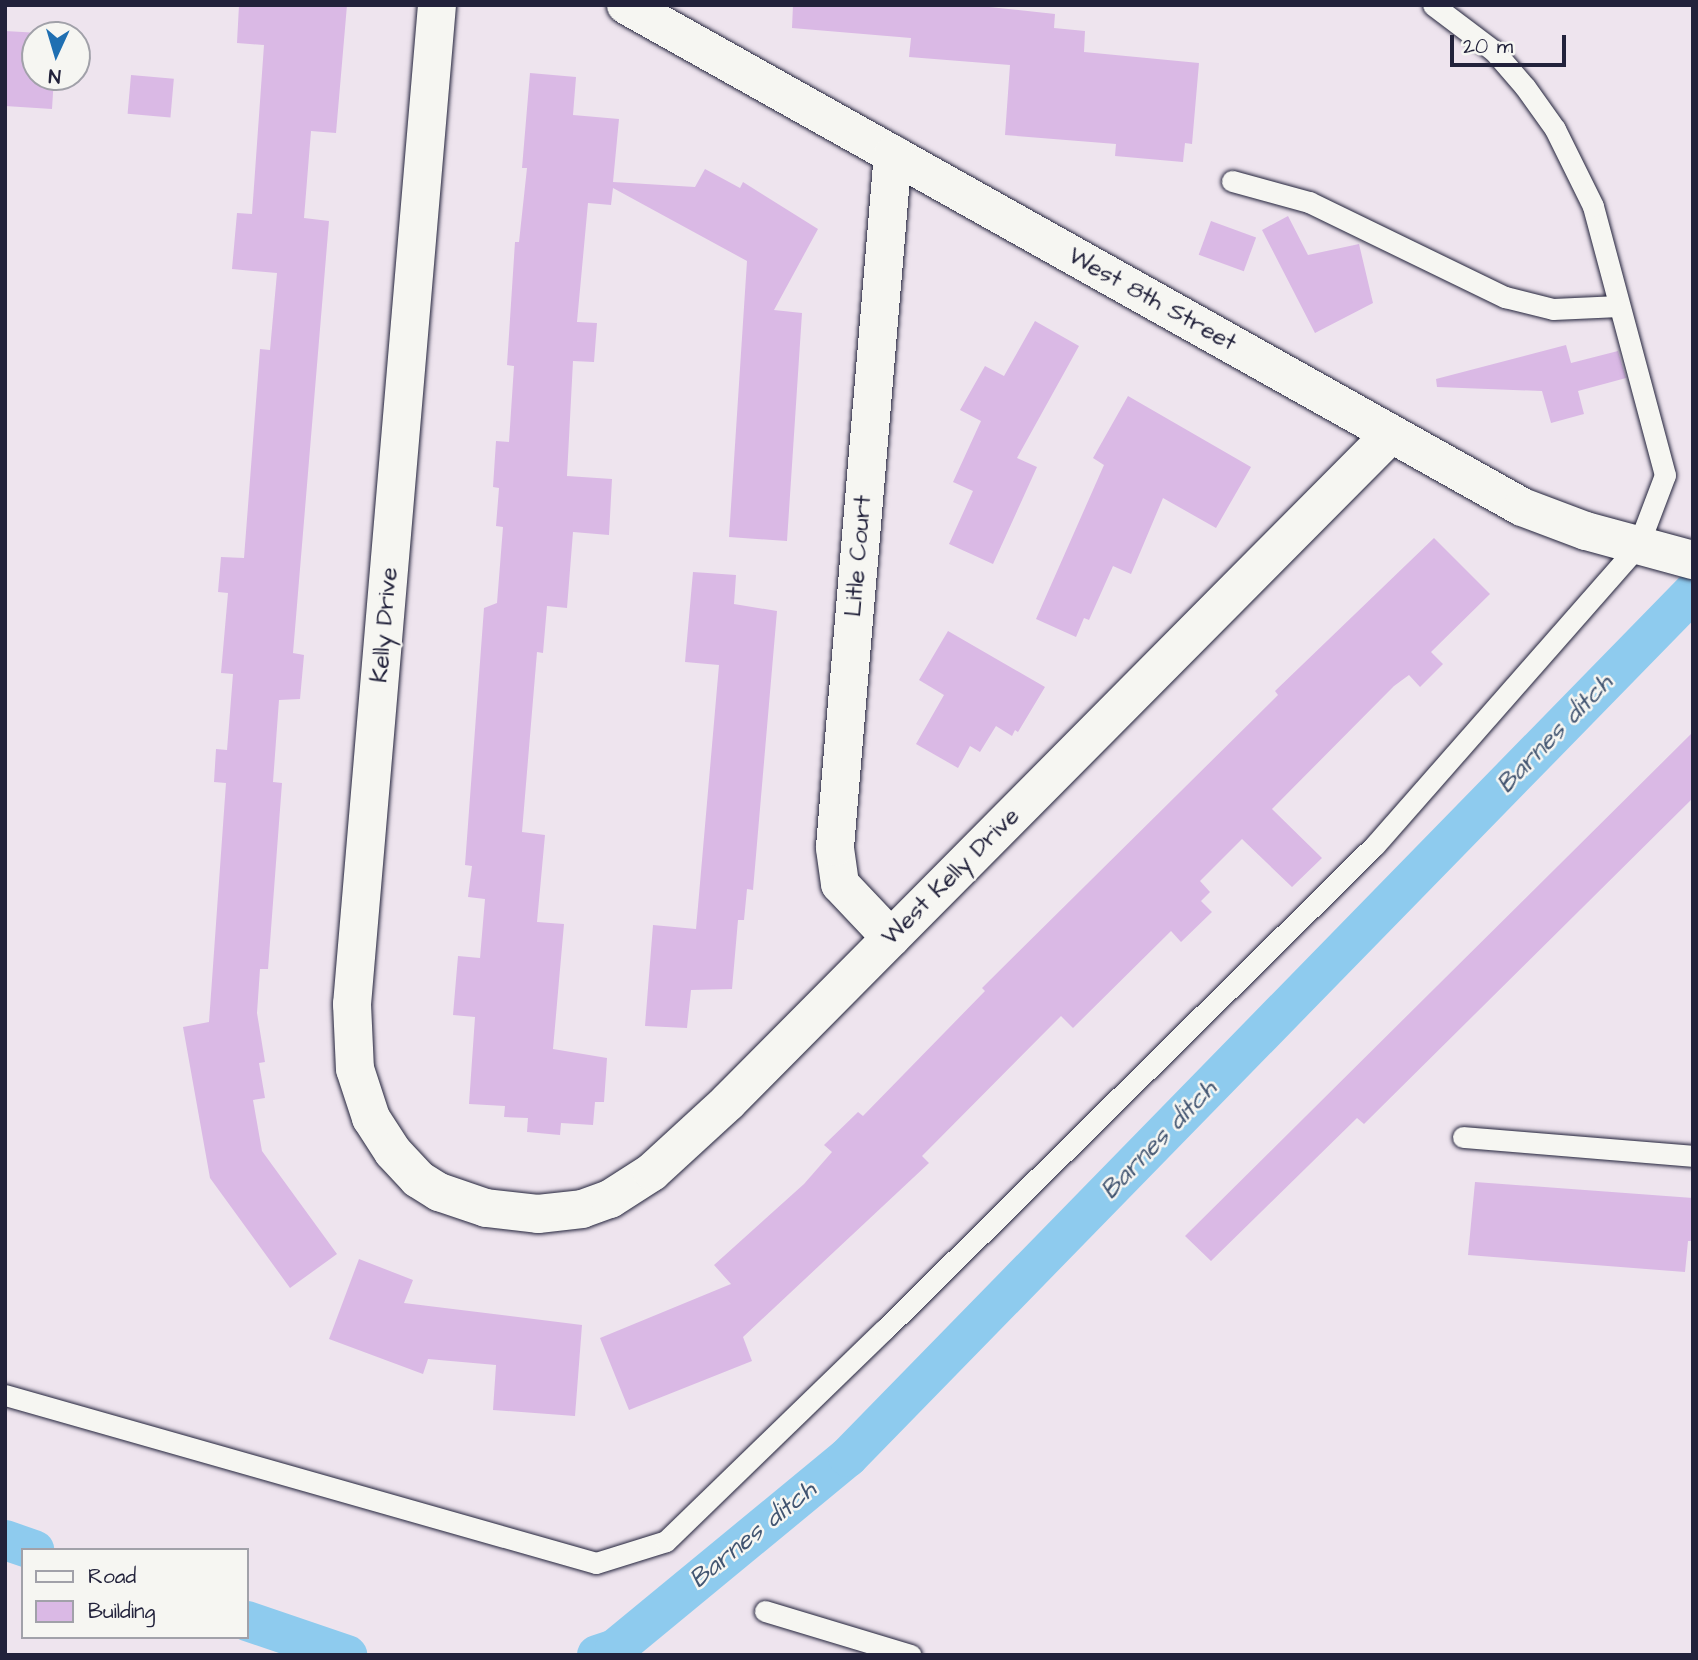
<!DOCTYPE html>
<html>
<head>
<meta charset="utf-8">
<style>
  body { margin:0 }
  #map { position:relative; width:1698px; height:1660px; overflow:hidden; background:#eee4ee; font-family:"Architects Daughter",sans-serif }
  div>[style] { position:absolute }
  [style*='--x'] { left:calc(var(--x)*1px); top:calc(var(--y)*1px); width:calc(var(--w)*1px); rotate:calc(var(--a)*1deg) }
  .canal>* { height:40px; margin:-20px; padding:0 20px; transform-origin:20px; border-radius:20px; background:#8ecbee }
  .building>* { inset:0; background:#dab9e5; transform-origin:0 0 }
  .roads { filter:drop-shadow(0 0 2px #22223b) drop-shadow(0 0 2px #22223b) }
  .service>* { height:21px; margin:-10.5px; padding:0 10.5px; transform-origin:10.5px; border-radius:10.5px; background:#f6f6f2 }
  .minor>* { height:38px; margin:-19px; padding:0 19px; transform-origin:19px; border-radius:19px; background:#f6f6f2 }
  span { translate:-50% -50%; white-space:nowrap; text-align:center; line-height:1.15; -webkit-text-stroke:5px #f6f6f2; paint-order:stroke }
  .street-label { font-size:24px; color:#22223b }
  .water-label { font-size:26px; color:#425571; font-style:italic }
  .frame { position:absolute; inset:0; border:7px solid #22223b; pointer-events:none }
  .legend { position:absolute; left:21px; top:1548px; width:228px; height:91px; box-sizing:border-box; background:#f6f6f2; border:2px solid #a1a1a9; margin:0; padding:9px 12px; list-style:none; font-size:21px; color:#22223b }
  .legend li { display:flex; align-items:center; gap:14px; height:35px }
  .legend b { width:35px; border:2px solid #a1a1a9 }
  .north { position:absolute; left:21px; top:21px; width:70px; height:70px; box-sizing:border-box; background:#f6f6f2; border:2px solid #a1a1a9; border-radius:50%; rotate:184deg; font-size:19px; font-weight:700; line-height:28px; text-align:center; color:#22223b }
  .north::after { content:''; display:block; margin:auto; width:24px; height:32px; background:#1f6fb2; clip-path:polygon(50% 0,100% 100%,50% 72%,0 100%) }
  .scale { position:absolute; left:1450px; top:35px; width:116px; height:32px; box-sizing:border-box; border:4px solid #22223b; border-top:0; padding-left:9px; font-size:21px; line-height:24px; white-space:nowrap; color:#22223b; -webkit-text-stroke:5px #f6f6f2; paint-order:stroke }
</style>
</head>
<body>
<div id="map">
  <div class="canal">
    <div style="--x:5;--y:1540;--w:31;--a:19"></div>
    <div style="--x:247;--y:1621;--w:106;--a:18.8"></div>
    <div style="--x:597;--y:1655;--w:19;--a:-18"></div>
    <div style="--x:615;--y:1649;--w:302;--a:-39.5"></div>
    <div style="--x:848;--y:1457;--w:1209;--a:-45.67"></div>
  </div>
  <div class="building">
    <div style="clip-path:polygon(239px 5px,347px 5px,336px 133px,311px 131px,304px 218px,329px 221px,293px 653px,304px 655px,300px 699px,279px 700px,273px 782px,282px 783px,268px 969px,260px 969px,257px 1013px,265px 1062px,259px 1063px,265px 1098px,253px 1100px,262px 1151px,337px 1254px,290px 1288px,210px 1178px,183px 1027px,209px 1022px,226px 783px,214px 782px,216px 749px,227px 750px,233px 674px,221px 673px,228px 593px,218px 592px,221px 557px,244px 558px,260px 349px,270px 350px,277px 273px,232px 269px,237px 213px,252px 214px,264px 45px,237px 43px)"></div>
    <div style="clip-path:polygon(793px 5px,970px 5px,1055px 14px,1054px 28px,1085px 31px,1084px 52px,1199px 63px,1192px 144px,1185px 143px,1183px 162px,1115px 156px,1116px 144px,1005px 135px,1010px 65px,909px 57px,911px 38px,792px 28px)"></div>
    <div style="clip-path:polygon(5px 31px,57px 34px,35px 35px,35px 77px,54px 77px,52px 109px,5px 106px)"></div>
    <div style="clip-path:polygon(530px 73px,576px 77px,573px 115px,619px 119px,613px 182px,695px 187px,705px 169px,740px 188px,743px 182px,818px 229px,774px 310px,802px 313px,787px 541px,729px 537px,747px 261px,613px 188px,611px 205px,588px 203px,577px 322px,597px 323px,594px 362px,573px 361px,567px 476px,612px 479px,609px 535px,573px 532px,567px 608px,547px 606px,543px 653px,537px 652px,522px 832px,545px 835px,537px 922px,564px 924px,553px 1049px,607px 1058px,604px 1102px,595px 1102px,593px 1125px,561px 1123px,560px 1135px,527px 1132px,528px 1118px,504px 1117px,505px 1106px,469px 1104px,475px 1017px,453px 1015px,458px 956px,480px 958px,485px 899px,468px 897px,472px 866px,465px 865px,484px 608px,497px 603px,503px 527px,496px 526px,499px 488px,493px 487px,496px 441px,509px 442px,514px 366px,507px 365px,515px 242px,519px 242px,527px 168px,522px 168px)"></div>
    <div style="left:131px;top:75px;width:43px;height:39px;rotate:5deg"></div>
    <div style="clip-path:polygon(1288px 216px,1308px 255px,1359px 244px,1373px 303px,1315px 333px,1262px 230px)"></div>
    <div style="left:1211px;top:221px;width:48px;height:36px;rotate:20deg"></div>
    <div style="clip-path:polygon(1035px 321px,1079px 346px,1017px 458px,1037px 467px,993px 564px,949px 544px,973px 491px,953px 482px,981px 421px,960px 410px,985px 366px,1004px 376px)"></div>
    <div style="clip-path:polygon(1566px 345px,1571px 363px,1618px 351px,1626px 378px,1578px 391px,1584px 414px,1551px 423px,1542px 391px,1437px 387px,1436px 379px)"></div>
    <div style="clip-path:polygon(1128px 396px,1251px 467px,1216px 528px,1163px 498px,1131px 574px,1113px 566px,1089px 620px,1084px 618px,1076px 637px,1036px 619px,1104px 465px,1093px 458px)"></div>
    <div style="clip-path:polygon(1434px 538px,1490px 594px,1431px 652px,1443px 664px,1420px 687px,1409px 675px,1394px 686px,1272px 809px,1322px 858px,1292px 887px,1242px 839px,1200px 881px,1210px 892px,1201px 901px,1212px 912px,1181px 942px,1171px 931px,1073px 1028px,1061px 1016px,922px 1156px,929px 1163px,743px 1337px,752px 1361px,629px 1410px,600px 1338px,731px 1284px,714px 1265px,804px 1184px,832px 1152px,824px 1145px,858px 1112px,863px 1116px,985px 991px,982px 988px,1278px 695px,1275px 691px)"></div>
    <div style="clip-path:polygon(693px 572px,736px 575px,734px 604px,777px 611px,753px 890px,747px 889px,744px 920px,738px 920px,732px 989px,691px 990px,687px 1028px,645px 1026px,653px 925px,696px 929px,719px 665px,685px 662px)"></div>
    <div style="clip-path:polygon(948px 631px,1045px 687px,1018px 732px,1015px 730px,1012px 736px,996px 726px,980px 752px,970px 746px,958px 768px,916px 744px,944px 695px,919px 680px)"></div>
    <div style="clip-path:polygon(1693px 732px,1693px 798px,1364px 1124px,1357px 1118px,1211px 1261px,1185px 1236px)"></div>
    <div style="clip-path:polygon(1475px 1182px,1693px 1198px,1693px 1241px,1688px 1241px,1685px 1272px,1468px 1255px)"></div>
    <div style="clip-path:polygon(359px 1259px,413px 1280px,404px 1303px,582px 1325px,575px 1416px,493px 1410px,496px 1365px,428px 1359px,423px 1374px,329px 1339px)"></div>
  </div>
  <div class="roads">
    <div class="service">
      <div style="--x:1232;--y:181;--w:80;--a:15.3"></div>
      <div style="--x:1309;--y:202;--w:218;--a:25.9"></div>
      <div style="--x:1505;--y:297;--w:49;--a:14"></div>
      <div style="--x:1553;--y:309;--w:66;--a:-2.6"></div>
      <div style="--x:1463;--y:1137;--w:231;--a:4.7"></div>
      <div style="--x:5;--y:1395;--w:614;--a:15.87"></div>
      <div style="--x:596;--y:1563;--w:73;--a:-17.4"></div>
      <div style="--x:666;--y:1541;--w:303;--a:-44.1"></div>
      <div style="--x:884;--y:1330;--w:690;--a:-44.65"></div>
      <div style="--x:1375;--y:845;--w:398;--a:-48.7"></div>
      <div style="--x:1638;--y:546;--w:76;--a:-69.2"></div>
      <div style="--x:1665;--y:475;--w:278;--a:-105"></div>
      <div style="--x:1593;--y:206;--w:86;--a:-116.3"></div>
      <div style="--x:1555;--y:129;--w:52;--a:-125.5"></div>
      <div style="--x:1525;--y:87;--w:48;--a:-130.7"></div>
      <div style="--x:1494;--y:51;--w:76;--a:-143"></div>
      <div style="--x:765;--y:1611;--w:152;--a:16.8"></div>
    </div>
    <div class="minor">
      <div style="--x:437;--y:5;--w:1003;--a:94.86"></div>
      <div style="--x:352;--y:1004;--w:65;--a:87.4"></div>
      <div style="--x:355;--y:1069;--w:52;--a:71.9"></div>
      <div style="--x:371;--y:1118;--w:40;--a:57.1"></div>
      <div style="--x:393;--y:1152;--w:37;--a:47"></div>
      <div style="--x:418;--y:1179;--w:25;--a:32"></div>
      <div style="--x:439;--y:1192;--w:50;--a:18.8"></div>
      <div style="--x:486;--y:1208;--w:52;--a:6.6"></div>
      <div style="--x:538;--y:1214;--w:44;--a:-6.5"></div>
      <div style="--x:582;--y:1209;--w:30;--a:-20"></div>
      <div style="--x:610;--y:1199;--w:50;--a:-32.7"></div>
      <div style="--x:652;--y:1172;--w:103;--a:-42.6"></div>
      <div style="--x:728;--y:1102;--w:940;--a:-45.22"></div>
      <div style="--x:626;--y:5;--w:1027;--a:29.26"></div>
      <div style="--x:1522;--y:507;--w:68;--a:20.6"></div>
      <div style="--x:1586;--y:531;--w:111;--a:15.2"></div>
      <div style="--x:891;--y:938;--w:74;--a:-133.4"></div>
      <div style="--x:840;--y:884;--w:37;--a:-98"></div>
      <div style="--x:835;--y:847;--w:695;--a:-85.22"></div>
    </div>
  </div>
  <div class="street-label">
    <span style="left:1152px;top:300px;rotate:29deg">West 8th Street</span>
    <span style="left:859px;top:556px;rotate:-85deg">Litle Court</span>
    <span style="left:385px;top:625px;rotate:-85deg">Kelly Drive</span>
    <span style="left:951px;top:877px;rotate:-45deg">West Kelly Drive</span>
  </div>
  <div class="water-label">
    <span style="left:1555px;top:734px;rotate:-46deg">Barnes ditch</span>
    <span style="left:1159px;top:1140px;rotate:-46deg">Barnes ditch</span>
    <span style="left:753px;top:1535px;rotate:-39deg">Barnes ditch</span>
  </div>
  <div class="frame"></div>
  <ul class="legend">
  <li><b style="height:9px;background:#f6f6f2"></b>Road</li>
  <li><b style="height:19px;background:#dab9e5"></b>Building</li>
  </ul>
  <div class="north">N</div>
  <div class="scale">20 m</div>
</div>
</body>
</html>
